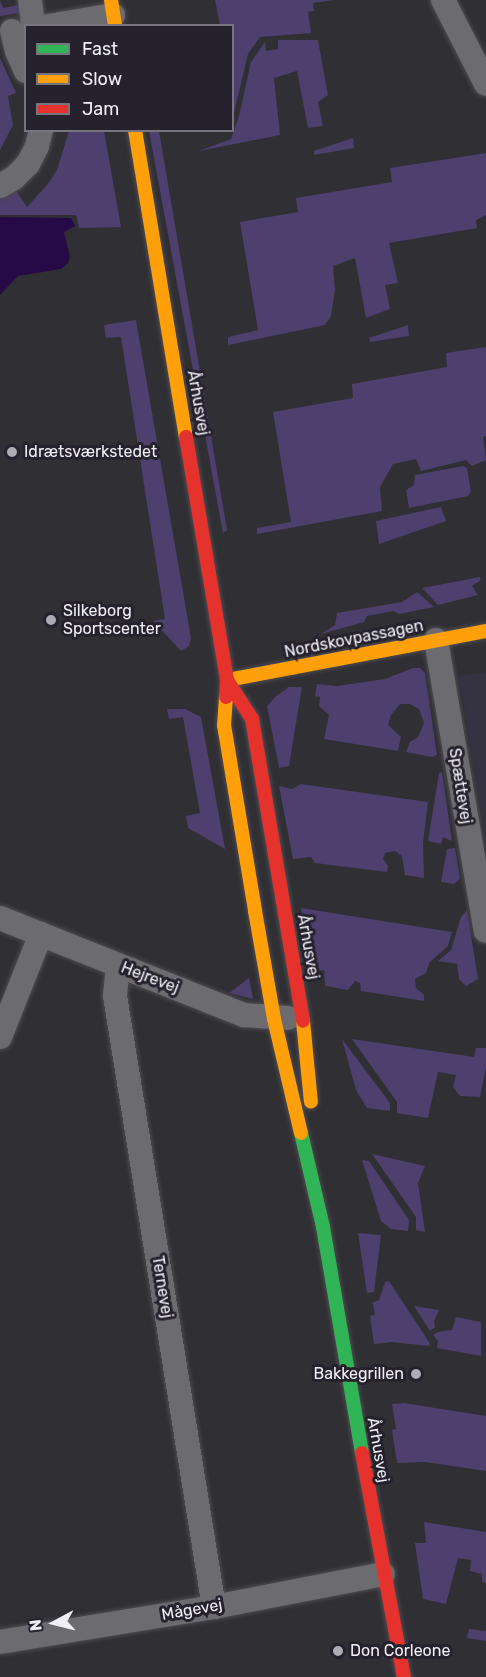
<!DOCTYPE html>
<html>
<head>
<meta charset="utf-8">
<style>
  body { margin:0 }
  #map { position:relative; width:486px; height:1677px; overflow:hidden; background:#302f34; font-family:Rubik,sans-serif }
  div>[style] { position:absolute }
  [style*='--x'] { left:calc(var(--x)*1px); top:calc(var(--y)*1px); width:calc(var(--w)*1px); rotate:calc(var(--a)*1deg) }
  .built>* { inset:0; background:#353241 }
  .green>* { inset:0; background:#4d3f6e }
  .water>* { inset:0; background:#250a47 }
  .roads { filter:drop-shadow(0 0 2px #4c4b50) drop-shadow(0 0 2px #4c4b50) }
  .street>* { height:24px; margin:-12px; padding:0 12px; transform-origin:12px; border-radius:12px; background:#6c6b70 }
  .fast>* { height:14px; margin:-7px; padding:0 7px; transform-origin:7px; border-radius:7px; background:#30b455 }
  .slow>* { height:14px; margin:-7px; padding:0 7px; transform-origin:7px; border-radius:7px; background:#ff9f0a }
  .jam>* { height:14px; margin:-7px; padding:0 7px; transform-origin:7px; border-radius:7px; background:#e5322d }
  .dots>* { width:16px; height:16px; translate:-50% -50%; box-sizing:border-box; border:3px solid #25222d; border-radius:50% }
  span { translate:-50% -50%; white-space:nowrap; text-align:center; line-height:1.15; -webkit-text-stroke:6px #25222d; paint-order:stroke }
  .street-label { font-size:16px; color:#f0eff6 }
  .poi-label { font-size:16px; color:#f0eff6 }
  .left { translate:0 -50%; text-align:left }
  .right { translate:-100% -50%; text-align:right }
  .legend { position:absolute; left:24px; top:24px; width:210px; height:108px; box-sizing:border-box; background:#25222d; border:2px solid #76747d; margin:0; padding:8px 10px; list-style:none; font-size:18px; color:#f0eff6 }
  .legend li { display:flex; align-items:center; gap:12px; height:30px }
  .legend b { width:30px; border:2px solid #76747d }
  .north { position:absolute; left:24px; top:1593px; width:60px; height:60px; -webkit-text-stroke:4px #25222d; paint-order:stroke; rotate:263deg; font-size:16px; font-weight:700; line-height:24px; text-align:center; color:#f0eff6 }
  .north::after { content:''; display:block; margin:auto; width:21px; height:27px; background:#f0eff6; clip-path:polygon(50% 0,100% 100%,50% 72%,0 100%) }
</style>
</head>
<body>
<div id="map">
  <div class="built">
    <div style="clip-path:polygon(486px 672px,486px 840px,459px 676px)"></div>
  </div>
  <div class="green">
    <div style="clip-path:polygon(0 0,3px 8px,19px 5px,20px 13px,0 16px)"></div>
    <div style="clip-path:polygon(215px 0,334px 0,313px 3px,314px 11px,308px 12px,311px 33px,260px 37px,248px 54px,233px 117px,232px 26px,220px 25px)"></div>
    <div style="clip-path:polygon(278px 40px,318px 40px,328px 95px,318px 102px,323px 126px,308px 128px,297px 71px,274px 78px,280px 135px,199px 151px,231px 139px,239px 116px,251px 62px,265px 42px,266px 51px,278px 49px)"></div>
    <div style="clip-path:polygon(0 58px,16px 93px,8px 96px,13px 125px,0 150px)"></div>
    <div style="clip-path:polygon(69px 131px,104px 131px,121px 227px,79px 228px,76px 215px,0 215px,0 195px,15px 189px,27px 207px,47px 185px,57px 170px)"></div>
    <div style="clip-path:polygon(149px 131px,159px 131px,227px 530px,223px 533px)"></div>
    <div style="clip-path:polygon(353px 138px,354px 148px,314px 155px,314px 151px)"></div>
    <div style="clip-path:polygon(486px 153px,486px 215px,476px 220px,477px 228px,389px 243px,398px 283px,385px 285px,390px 309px,366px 318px,355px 258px,333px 266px,335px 290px,331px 316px,325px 325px,228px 345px,228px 337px,258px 330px,240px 222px,298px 212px,296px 198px,392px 182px,390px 168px)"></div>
    <div style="clip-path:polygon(136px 320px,191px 638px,189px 646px,181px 651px,153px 621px,165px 619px,121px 337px,106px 338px,104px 325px)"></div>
    <div style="clip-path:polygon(408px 325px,409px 336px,370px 342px,369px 338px)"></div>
    <div style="clip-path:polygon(486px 347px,486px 436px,483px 437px,486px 460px,472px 466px,466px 460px,421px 471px,416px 459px,393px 464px,380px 487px,382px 511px,257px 534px,257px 528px,291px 522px,273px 412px,353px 398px,352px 384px,447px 367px,446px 353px)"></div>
    <div style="clip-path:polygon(463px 466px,467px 468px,471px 492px,468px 496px,409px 508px,406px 490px,414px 485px,415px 475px)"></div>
    <div style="clip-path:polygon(441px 507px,446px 521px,379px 544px,376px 521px)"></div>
    <div style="clip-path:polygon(480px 577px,481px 580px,472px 586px,478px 595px,438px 605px,422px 588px)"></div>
    <div style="clip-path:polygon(417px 592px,434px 607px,399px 614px,393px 611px,367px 616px,364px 622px,321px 634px,335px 625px,337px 613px,402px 602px)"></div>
    <div style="clip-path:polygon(413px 668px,420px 668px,425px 673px,437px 755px,432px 757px,406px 752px,410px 742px,418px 737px,424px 723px,419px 709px,410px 704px,400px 704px,391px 715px,388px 725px,401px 737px,398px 751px,324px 739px,329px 715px,319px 706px,320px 697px,315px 696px,317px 684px,337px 686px,385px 679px)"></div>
    <div style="clip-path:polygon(289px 687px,302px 687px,289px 766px,279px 768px,267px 706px,276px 696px)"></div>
    <div style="clip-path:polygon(167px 709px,185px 709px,201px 717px,225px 849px,188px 828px,186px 816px,200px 813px,183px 717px,169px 719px)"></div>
    <div style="clip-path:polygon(442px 772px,452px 841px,443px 837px,441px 844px,428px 841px,439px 773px)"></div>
    <div style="clip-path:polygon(301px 784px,428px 802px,423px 843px,424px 878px,405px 875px,402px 856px,395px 851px,385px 853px,383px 859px,388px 866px,387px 872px,315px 863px,311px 857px,293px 859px,279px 786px,292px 789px)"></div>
    <div style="clip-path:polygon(455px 848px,460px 879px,454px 884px,441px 882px,447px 849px)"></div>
    <div style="clip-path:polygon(301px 908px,452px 932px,448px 946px,430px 962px,426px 973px,415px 979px,416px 988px,424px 995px,424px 1001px,361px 991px,360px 983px,355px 981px,348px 990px,325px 986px,324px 970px,313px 972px)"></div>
    <div style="clip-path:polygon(467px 910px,478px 979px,466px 986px,459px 979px,457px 964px,438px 961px,451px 950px,461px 917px)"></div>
    <div style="clip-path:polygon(249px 978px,253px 999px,229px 993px)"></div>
    <div style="clip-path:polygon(342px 1039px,390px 1103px,390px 1111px,367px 1108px,356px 1090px)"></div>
    <div style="clip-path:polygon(352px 1039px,474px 1057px,476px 1048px,486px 1048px,486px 1067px,480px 1097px,460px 1096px,453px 1087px,456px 1075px,438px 1072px,428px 1118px,397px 1113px,397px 1102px)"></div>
    <div style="clip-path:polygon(372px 1154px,425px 1166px,418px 1183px,425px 1232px,416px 1230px,416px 1217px)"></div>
    <div style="clip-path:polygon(362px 1160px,369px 1161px,409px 1220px,408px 1231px,391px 1229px,381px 1221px)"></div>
    <div style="clip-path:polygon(358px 1233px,381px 1235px,374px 1292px,367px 1293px)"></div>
    <div style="clip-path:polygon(389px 1281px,429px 1342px,430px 1346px,391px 1342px,374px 1344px,370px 1316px,375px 1315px,373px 1303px,369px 1304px,379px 1300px,385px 1282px)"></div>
    <div style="clip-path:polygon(414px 1306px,439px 1310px,434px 1321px,435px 1327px,430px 1331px)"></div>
    <div style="clip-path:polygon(456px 1317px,481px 1322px,481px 1356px,437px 1348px,438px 1341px,433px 1335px,438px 1332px,452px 1330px)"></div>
    <div style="clip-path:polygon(404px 1403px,486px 1416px,486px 1471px,426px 1462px,397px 1463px,392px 1430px,396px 1429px,392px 1404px)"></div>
    <div style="clip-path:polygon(424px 1522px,486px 1532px,486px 1583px,482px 1582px,482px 1574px,470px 1571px,471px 1560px,458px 1558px,446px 1604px,423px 1599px,415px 1543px,426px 1543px)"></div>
    <div style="clip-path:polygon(469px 1629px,486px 1631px,486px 1641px,467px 1638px)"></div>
  </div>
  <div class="water">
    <div style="clip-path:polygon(0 217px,71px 218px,75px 226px,64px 232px,70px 257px,68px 263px,61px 269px,18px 276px,0 295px)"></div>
  </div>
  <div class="roads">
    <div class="street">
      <div style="--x:30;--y:0;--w:26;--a:83"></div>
      <div style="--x:443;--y:0;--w:94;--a:62.9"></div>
      <div style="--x:48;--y:26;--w:66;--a:-9.6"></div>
      <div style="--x:12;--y:31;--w:21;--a:76"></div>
      <div style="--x:17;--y:51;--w:22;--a:66"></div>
      <div style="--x:0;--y:186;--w:16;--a:-30"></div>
      <div style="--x:14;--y:178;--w:20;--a:-45"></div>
      <div style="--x:28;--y:164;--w:20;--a:-63"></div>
      <div style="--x:37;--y:146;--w:16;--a:-76"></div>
      <div style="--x:436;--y:640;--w:295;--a:80.3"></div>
      <div style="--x:0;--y:918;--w:263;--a:21.7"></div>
      <div style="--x:244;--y:1015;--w:44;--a:3.9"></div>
      <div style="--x:118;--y:966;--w:30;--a:96"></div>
      <div style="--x:115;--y:996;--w:619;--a:80.8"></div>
      <div style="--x:0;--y:1037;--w:111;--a:-68.3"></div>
      <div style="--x:0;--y:1642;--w:217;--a:-9.3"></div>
      <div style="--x:214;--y:1607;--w:172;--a:-11"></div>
    </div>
    <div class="fast">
      <div style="--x:301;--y:1133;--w:97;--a:76.8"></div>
      <div style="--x:323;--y:1227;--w:229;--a:80.2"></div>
    </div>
    <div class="slow">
      <div style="--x:111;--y:0;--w:26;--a:81"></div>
      <div style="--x:135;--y:130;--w:311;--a:80.6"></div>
      <div style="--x:227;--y:680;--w:264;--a:-10.7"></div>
      <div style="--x:226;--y:697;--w:28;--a:94"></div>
      <div style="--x:224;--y:725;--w:189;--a:80.5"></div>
      <div style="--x:255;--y:911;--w:110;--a:80"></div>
      <div style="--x:274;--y:1019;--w:117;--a:76.7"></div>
      <div style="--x:303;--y:1021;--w:81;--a:84.4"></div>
    </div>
    <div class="jam">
      <div style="--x:186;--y:437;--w:246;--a:80.4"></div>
      <div style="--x:227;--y:680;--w:17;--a:93"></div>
      <div style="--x:227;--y:680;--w:46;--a:57.3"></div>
      <div style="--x:252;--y:719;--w:306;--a:80.4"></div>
      <div style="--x:362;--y:1453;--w:228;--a:79.4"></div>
    </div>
  </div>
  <div class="dots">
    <div style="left:12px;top:452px;background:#adacb2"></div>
    <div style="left:51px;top:620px;background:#adacb2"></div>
    <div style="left:416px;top:1374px;background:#adacb2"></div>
    <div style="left:338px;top:1651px;background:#adacb2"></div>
  </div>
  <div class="street-label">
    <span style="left:198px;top:403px;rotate:80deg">Århusvej</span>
    <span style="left:354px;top:639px;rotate:-11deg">Nordskovpassagen</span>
    <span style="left:460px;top:786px;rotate:81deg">Spættevej</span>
    <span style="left:308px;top:947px;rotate:80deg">Århusvej</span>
    <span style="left:150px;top:978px;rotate:21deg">Hejrevej</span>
    <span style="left:162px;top:1287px;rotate:81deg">Ternevej</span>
    <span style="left:378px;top:1450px;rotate:80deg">Århusvej</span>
    <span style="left:192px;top:1610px;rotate:-10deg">Mågevej</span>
  </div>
  <div class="poi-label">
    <span class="left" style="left:24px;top:452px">Idrætsværkstedet</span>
    <span class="left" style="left:63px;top:620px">Silkeborg<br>Sportscenter</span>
    <span class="right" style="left:404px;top:1374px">Bakkegrillen</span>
    <span class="left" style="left:350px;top:1651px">Don Corleone</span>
  </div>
  <ul class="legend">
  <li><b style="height:8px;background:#30b455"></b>Fast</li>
  <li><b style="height:8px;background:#ff9f0a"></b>Slow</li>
  <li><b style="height:8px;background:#e5322d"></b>Jam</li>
  </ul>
  <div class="north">N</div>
</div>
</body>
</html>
